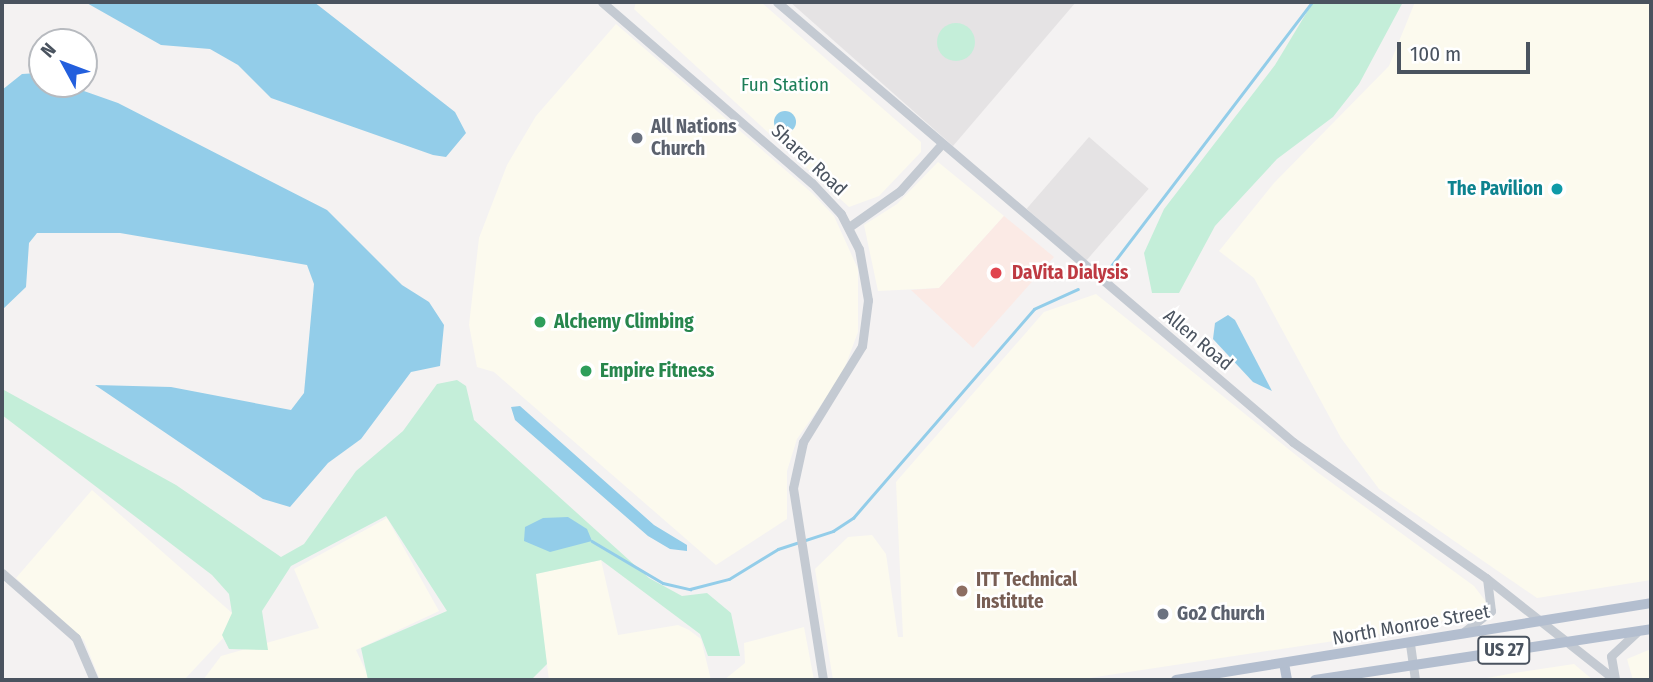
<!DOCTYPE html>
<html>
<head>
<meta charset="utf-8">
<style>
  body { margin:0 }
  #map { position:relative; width:1653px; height:682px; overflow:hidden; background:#f4f2f2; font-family:"Fira Sans Condensed",sans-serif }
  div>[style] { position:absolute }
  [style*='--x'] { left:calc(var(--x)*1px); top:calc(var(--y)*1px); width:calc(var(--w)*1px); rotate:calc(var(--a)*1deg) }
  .commercial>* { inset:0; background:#fcfaee }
  .education>* { inset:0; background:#e5e3e4; transform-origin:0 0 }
  .medical>* { inset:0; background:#fbeae5 }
  .green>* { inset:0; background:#c4eed9 }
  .round { border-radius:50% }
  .water>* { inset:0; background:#93cde9 }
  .stream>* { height:2.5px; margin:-1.25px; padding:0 1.25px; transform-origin:1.25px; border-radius:1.25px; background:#93cde9 }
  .minor>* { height:9px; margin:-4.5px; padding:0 4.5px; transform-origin:4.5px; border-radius:4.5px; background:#c4cad2 }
  .major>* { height:10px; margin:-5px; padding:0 5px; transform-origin:5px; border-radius:5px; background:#b3becf }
  .dots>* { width:19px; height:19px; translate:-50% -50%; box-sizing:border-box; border:4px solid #fff; border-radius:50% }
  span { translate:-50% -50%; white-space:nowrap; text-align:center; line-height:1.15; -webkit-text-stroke:5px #fff; paint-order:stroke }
  .shield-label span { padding:2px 5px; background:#fff; border:2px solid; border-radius:5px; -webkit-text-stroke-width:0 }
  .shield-label { font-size:18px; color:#4a535f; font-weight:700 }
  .park-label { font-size:19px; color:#1d7e59 }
  .worship-label { font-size:19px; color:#5b616d; font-weight:700 }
  .left { translate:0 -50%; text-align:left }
  .street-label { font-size:19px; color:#4a535f }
  .culture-label { font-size:19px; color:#0d838f; font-weight:700 }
  .right { translate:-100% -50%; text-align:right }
  .health-label { font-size:19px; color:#be3a42; font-weight:700 }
  .leisure-label { font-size:19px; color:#27864d; font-weight:700 }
  .education-label { font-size:19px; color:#785e54; font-weight:700 }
  .frame { position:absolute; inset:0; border:4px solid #4a535f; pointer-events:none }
  .north { position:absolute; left:28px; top:28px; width:70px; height:70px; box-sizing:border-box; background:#fff; border:2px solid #b7babf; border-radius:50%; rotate:311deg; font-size:19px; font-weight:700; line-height:28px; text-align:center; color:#4a535f }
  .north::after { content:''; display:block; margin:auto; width:24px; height:32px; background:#235fdd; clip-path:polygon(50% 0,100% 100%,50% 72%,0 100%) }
  .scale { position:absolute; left:1397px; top:42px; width:133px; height:32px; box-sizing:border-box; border:4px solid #4a535f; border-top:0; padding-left:9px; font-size:21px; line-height:24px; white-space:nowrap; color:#4a535f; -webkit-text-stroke:5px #fff; paint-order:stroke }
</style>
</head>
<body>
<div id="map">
  <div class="commercial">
    <div style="clip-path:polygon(636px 2px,761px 2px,921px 142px,921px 152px,879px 196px,849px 207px,634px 9px)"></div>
    <div style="clip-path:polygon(1415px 2px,1651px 2px,1651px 580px,1537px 598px,1379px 489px,1341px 438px,1254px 278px,1219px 251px,1274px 183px,1389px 66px)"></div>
    <div style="clip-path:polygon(616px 24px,812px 193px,834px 216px,858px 269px,858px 332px,842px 375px,797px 439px,787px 471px,787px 519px,716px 565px,494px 372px,477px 367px,469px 325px,479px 238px,507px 165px,536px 116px)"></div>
    <div style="clip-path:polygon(938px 162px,1004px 216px,939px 288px,878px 291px,864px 225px,897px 204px)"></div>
    <div style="clip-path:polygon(1096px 294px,1317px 472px,1474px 586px,1490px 607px,1413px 629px,1076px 680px,833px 680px,815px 569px,848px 537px,872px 535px,886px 554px,898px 637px,903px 637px,896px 482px,1044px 312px)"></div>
    <div style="clip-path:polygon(92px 490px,240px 620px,184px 680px,100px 680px,84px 640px,16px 578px)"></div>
    <div style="clip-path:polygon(387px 518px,439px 611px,356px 650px,370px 680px,203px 680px,221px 656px,319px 628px,294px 569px)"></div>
    <div style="clip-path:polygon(601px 560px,618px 635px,678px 625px,689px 630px,701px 639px,711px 680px,549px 680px,535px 574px)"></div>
    <div style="clip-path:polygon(804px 627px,814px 680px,724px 680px,745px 663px,744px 643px)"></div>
    <div style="clip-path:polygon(1651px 649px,1651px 680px,1633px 680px,1627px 659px)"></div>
    <div style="clip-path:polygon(1574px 664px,1593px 680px,1476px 680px,1514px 673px)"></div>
  </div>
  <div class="education">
    <div style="clip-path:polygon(790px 2px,1076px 2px,953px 146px)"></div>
    <div style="left:1089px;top:137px;width:79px;height:95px;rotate:41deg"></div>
  </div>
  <div class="medical">
    <div style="clip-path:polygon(1004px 216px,1054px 257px,973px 348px,911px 290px,939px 288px)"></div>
  </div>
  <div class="green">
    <div style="clip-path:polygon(1313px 2px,1403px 2px,1359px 84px,1333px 117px,1277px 159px,1215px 226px,1179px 293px,1152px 293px,1144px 253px,1164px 209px,1275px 65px)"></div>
    <div class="round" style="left:937px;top:23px;width:38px;height:38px"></div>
    <div style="clip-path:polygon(457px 380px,466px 386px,474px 420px,649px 578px,682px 596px,707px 593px,731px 613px,740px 656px,708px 656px,700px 634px,601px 560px,536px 574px,547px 664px,532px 679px,368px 680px,361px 648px,447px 611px,386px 516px,291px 566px,262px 611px,268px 650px,229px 649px,222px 635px,232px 613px,229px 594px,212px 575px,2px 415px,4px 390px,176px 485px,281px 557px,304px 544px,356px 471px,403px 431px,437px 384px)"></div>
  </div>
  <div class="water">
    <div style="clip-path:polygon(85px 2px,314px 2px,455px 112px,466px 133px,446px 157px,433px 155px,271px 98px,238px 65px,210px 49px,161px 45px)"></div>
    <div style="clip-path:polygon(38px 73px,42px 84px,64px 84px,118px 103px,327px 210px,402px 285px,429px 302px,444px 325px,440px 366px,411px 372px,361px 439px,328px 463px,290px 507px,263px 499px,95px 385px,171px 387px,291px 410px,304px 393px,314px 284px,307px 265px,120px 233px,37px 233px,29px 243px,26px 287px,2px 310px,2px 90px,22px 74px)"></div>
    <div class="round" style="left:774px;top:111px;width:22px;height:22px"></div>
    <div style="clip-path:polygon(1228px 315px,1235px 320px,1272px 391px,1253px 382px,1213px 339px,1215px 323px)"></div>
    <div style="clip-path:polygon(520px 406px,654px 525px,687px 545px,687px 551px,670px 549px,648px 536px,515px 420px,511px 407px)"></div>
    <div style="clip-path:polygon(568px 517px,587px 529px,592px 541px,550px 552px,524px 541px,525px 527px,543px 518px)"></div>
  </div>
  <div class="stream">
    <div style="--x:1108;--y:270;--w:337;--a:-52.7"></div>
    <div style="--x:592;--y:541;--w:82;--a:30.6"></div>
    <div style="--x:663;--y:583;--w:28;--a:13"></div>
    <div style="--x:690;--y:589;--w:40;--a:-14.4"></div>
    <div style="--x:729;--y:579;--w:57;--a:-31.5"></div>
    <div style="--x:778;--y:549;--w:58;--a:-18.1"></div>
    <div style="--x:833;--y:531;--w:24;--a:-33"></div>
    <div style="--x:853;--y:518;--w:276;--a:-49.1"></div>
    <div style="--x:1034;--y:309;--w:48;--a:-24.4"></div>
  </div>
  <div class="minor">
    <div style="--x:602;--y:2;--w:277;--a:40.8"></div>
    <div style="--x:812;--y:183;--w:42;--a:46.9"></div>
    <div style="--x:841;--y:214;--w:39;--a:63"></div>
    <div style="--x:859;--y:249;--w:52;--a:80"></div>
    <div style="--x:868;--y:300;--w:46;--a:97.4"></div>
    <div style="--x:862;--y:346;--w:113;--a:121.6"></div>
    <div style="--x:803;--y:442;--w:47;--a:102.3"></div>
    <div style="--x:793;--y:488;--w:194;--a:81.1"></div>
    <div style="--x:777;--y:2;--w:678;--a:40.45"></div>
    <div style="--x:1293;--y:442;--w:236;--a:35.2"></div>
    <div style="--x:1486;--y:578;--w:164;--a:38.3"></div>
    <div style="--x:849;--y:227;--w:62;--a:-35.2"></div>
    <div style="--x:900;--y:191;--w:60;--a:-48.4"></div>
    <div style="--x:2;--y:573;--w:98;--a:41.3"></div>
    <div style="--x:76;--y:638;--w:46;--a:66.8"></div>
    <div style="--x:1465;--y:631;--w:33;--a:-38"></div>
    <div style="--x:1491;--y:611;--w:32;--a:-97"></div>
    <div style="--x:1410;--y:644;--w:36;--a:82"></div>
    <div style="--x:1615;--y:679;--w:23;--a:-100"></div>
    <div style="--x:1611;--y:656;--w:35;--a:-43"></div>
  </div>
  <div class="major">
    <div style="--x:1284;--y:663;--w:17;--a:80"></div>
    <div style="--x:1176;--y:680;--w:481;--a:-9.2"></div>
    <div style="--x:1315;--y:680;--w:340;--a:-8.6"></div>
  </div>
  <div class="dots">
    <div style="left:637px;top:138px;background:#6b7280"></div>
    <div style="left:1557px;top:189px;background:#0f9aa8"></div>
    <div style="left:996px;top:273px;background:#e0444e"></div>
    <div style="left:540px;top:322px;background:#2e9e5b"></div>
    <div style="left:586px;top:371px;background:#2e9e5b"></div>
    <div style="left:962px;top:591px;background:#8d6e63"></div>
    <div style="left:1163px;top:614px;background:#6b7280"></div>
  </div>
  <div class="shield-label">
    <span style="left:1504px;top:650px">US 27</span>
  </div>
  <div class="park-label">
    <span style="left:785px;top:85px">Fun Station</span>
  </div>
  <div class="worship-label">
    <span class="left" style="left:651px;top:138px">All Nations<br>Church</span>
    <span class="left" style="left:1177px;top:614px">Go2 Church</span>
  </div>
  <div class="street-label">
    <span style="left:809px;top:160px;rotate:43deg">Sharer Road</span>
    <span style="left:1198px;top:340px;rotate:40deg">Allen Road</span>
    <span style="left:1411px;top:625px;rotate:-10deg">North Monroe Street</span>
  </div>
  <div class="culture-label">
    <span class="right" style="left:1543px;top:189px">The Pavilion</span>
  </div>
  <div class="health-label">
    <span class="left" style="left:1012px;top:273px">DaVita Dialysis</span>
  </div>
  <div class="leisure-label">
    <span class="left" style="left:554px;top:322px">Alchemy Climbing</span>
    <span class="left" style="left:600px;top:371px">Empire Fitness</span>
  </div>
  <div class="education-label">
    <span class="left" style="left:976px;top:591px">ITT Technical<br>Institute</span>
  </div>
  <div class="frame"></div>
  <div class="north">N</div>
  <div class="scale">100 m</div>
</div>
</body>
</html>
